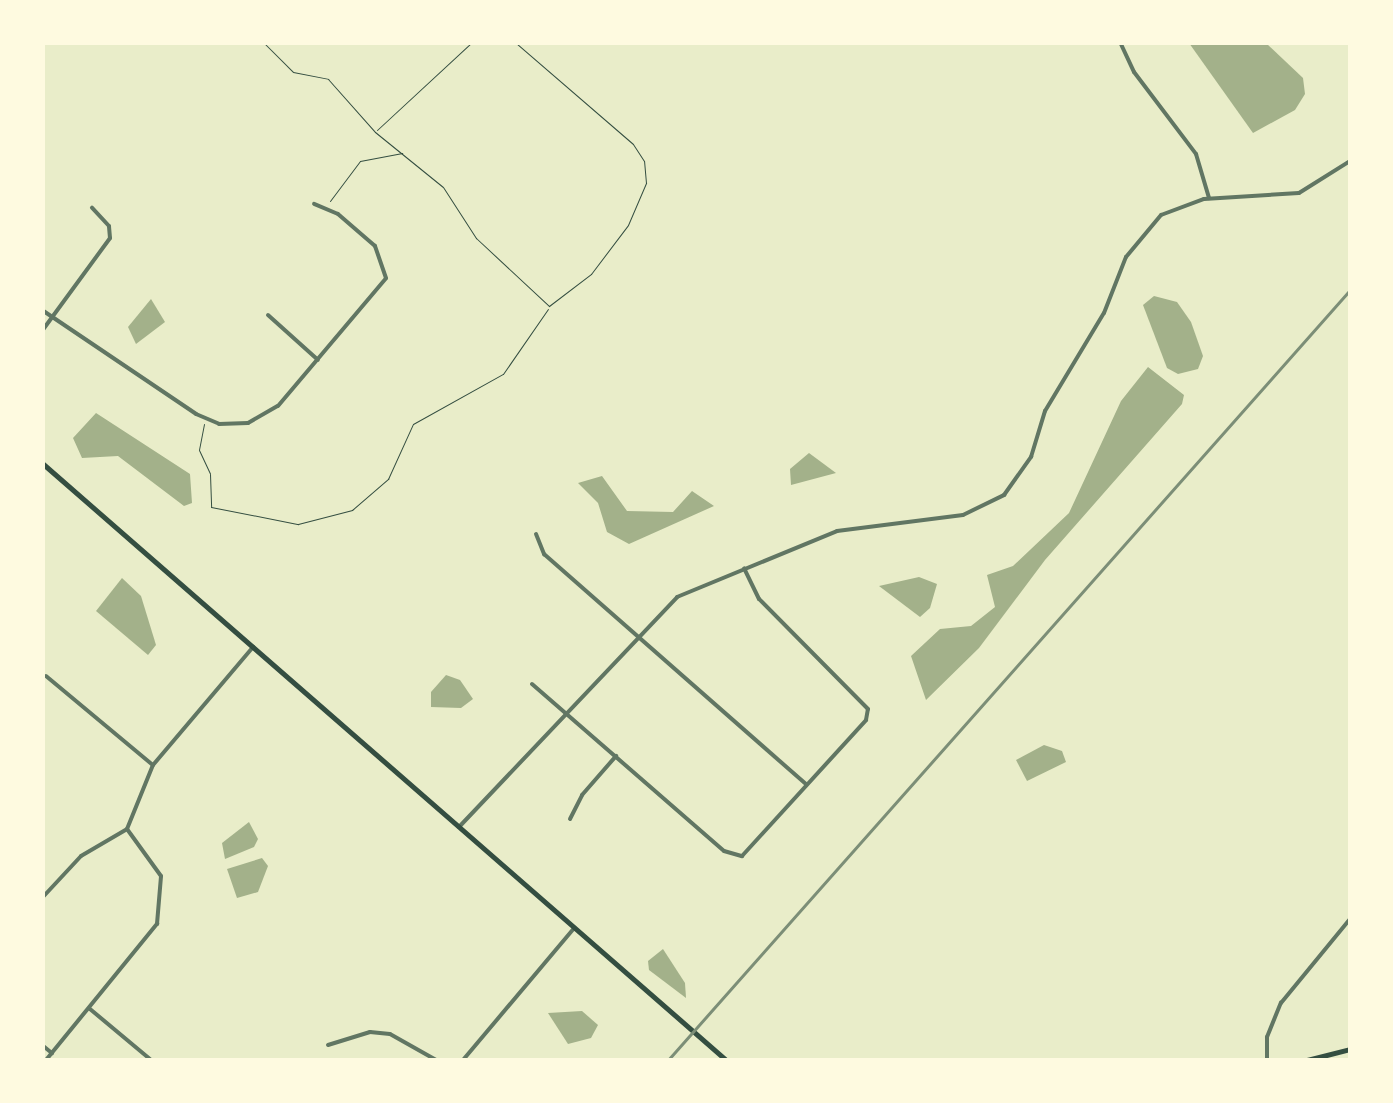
<!DOCTYPE html>
<html>
<head>
<meta charset="utf-8">
<style>
  body { margin:0 }
  #map { position:relative; width:1393px; height:1103px; overflow:hidden; background:#e9edc9; font-family:Karla,sans-serif }
  div>[style] { position:absolute }
  [style*='--x'] { left:calc(var(--x)*1px); top:calc(var(--y)*1px); width:calc(var(--w)*1px); rotate:calc(var(--a)*1deg) }
  .water>* { inset:0; background:#a3b18a }
  .path>* { height:1px; margin:-0.5px; padding:0 0.5px; transform-origin:0.5px; border-radius:0.5px; background:#344e41 }
  .minor>* { height:4px; margin:-2px; padding:0 2px; transform-origin:2px; border-radius:2px; background:#617663 }
  .secondary>* { height:5px; margin:-2.5px; padding:0 2.5px; transform-origin:2.5px; border-radius:2.5px; background:#344e41 }
  .rail>* { height:2.5px; margin:-1.25px; padding:0 1.25px; transform-origin:1.25px; border-radius:1.25px; background:#7c8e77 }
  span { translate:-50% -50%; white-space:nowrap; text-align:center; line-height:1.15; -webkit-text-stroke:8px #fefae0; paint-order:stroke }
  .frame { position:absolute; inset:0; border:45px solid #fefae0; pointer-events:none }
</style>
</head>
<body>
<div id="map">
  <div class="water">
    <div style="clip-path:polygon(1189px 43px,1266px 43px,1303px 78px,1305px 94px,1295px 110px,1253px 133px)"></div>
    <div style="clip-path:polygon(1154px 296px,1177px 302px,1191px 322px,1203px 356px,1198px 369px,1178px 374px,1167px 368px,1143px 305px)"></div>
    <div style="clip-path:polygon(151px 299px,165px 322px,136px 344px,128px 327px)"></div>
    <div style="clip-path:polygon(1148px 367px,1184px 395px,1182px 404px,1045px 560px,979px 648px,926px 700px,911px 656px,940px 629px,971px 626px,995px 607px,987px 575px,1013px 566px,1069px 513px,1121px 401px)"></div>
    <div style="clip-path:polygon(96px 413px,190px 474px,192px 503px,184px 506px,118px 456px,82px 458px,73px 438px)"></div>
    <div style="clip-path:polygon(809px 453px,836px 473px,791px 485px,790px 469px)"></div>
    <div style="clip-path:polygon(602px 476px,627px 511px,673px 512px,692px 491px,714px 506px,629px 544px,607px 532px,598px 503px,578px 483px)"></div>
    <div style="clip-path:polygon(919px 577px,937px 584px,930px 608px,920px 617px,879px 586px)"></div>
    <div style="clip-path:polygon(122px 578px,141px 596px,156px 645px,148px 655px,96px 611px)"></div>
    <div style="clip-path:polygon(446px 675px,460px 680px,473px 699px,461px 708px,431px 707px,431px 692px)"></div>
    <div style="clip-path:polygon(1044px 745px,1062px 751px,1066px 762px,1027px 781px,1016px 760px)"></div>
    <div style="clip-path:polygon(249px 822px,258px 839px,254px 847px,225px 859px,222px 843px)"></div>
    <div style="clip-path:polygon(262px 858px,268px 866px,258px 892px,237px 898px,227px 869px)"></div>
    <div style="clip-path:polygon(663px 949px,685px 983px,686px 998px,649px 970px,648px 961px)"></div>
    <div style="clip-path:polygon(582px 1011px,598px 1025px,591px 1038px,568px 1044px,548px 1013px)"></div>
  </div>
  <div class="path">
    <div style="--x:263;--y:42;--w:42;--a:45"></div>
    <div style="--x:293;--y:72;--w:36;--a:11"></div>
    <div style="--x:328;--y:79;--w:71;--a:48.4"></div>
    <div style="--x:375;--y:132;--w:87;--a:39"></div>
    <div style="--x:443;--y:187;--w:61;--a:57.1"></div>
    <div style="--x:476;--y:238;--w:100;--a:43"></div>
    <div style="--x:549;--y:306;--w:53;--a:-37.3"></div>
    <div style="--x:591;--y:274;--w:61;--a:-52.9"></div>
    <div style="--x:628;--y:225;--w:46;--a:-66.8"></div>
    <div style="--x:646;--y:183;--w:22;--a:-95"></div>
    <div style="--x:644;--y:161;--w:20;--a:-123"></div>
    <div style="--x:633;--y:144;--w:156;--a:-139.2"></div>
    <div style="--x:377;--y:130;--w:129;--a:-42.8"></div>
    <div style="--x:330;--y:201;--w:50;--a:-53.1"></div>
    <div style="--x:360;--y:161;--w:43;--a:-10.8"></div>
    <div style="--x:204;--y:424;--w:26;--a:101"></div>
    <div style="--x:199;--y:450;--w:26;--a:65"></div>
    <div style="--x:210;--y:474;--w:33;--a:88"></div>
    <div style="--x:211;--y:507;--w:89;--a:11.1"></div>
    <div style="--x:298;--y:524;--w:56;--a:-14.5"></div>
    <div style="--x:352;--y:510;--w:48;--a:-40.7"></div>
    <div style="--x:388;--y:479;--w:60;--a:-65.6"></div>
    <div style="--x:413;--y:424;--w:103;--a:-29.1"></div>
    <div style="--x:503;--y:374;--w:79;--a:-55.3"></div>
  </div>
  <div class="minor">
    <div style="--x:1120;--y:42;--w:33;--a:65"></div>
    <div style="--x:1134;--y:72;--w:103;--a:52.9"></div>
    <div style="--x:1196;--y:154;--w:46;--a:73.5"></div>
    <div style="--x:42;--y:310;--w:186;--a:34"></div>
    <div style="--x:196;--y:414;--w:25;--a:23"></div>
    <div style="--x:219;--y:424;--w:29;--a:-2"></div>
    <div style="--x:248;--y:423;--w:34;--a:-30"></div>
    <div style="--x:278;--y:406;--w:167;--a:-49.8"></div>
    <div style="--x:386;--y:278;--w:34;--a:-109"></div>
    <div style="--x:375;--y:246;--w:49;--a:-139.1"></div>
    <div style="--x:338;--y:214;--w:26;--a:-157"></div>
    <div style="--x:268;--y:315;--w:67;--a:42"></div>
    <div style="--x:42;--y:331;--w:115;--a:-53.8"></div>
    <div style="--x:110;--y:238;--w:12;--a:-95"></div>
    <div style="--x:109;--y:226;--w:25;--a:-133"></div>
    <div style="--x:536;--y:534;--w:22;--a:68"></div>
    <div style="--x:544;--y:554;--w:349;--a:41.3"></div>
    <div style="--x:46;--y:676;--w:139;--a:39.8"></div>
    <div style="--x:532;--y:684;--w:254;--a:41"></div>
    <div style="--x:724;--y:851;--w:19;--a:16"></div>
    <div style="--x:742;--y:856;--w:184;--a:-47.6"></div>
    <div style="--x:866;--y:720;--w:11;--a:-80"></div>
    <div style="--x:868;--y:709;--w:155;--a:-134.7"></div>
    <div style="--x:759;--y:599;--w:34;--a:-116"></div>
    <div style="--x:570;--y:819;--w:27;--a:-63"></div>
    <div style="--x:582;--y:795;--w:52;--a:-48.9"></div>
    <div style="--x:459;--y:827;--w:317;--a:-46.5"></div>
    <div style="--x:677;--y:597;--w:173;--a:-22.4"></div>
    <div style="--x:837;--y:531;--w:127;--a:-7.2"></div>
    <div style="--x:963;--y:515;--w:46;--a:-26"></div>
    <div style="--x:1004;--y:495;--w:47;--a:-54.6"></div>
    <div style="--x:1031;--y:457;--w:48;--a:-73.1"></div>
    <div style="--x:1045;--y:411;--w:114;--a:-59"></div>
    <div style="--x:1104;--y:313;--w:60;--a:-68.6"></div>
    <div style="--x:1126;--y:257;--w:55;--a:-50.2"></div>
    <div style="--x:1161;--y:215;--w:46;--a:-20.4"></div>
    <div style="--x:1204;--y:199;--w:95;--a:-3.6"></div>
    <div style="--x:1299;--y:193;--w:60;--a:-32.1"></div>
    <div style="--x:42;--y:898;--w:57;--a:-47.1"></div>
    <div style="--x:81;--y:856;--w:53;--a:-30.4"></div>
    <div style="--x:90;--y:1009;--w:80;--a:39.9"></div>
    <div style="--x:42;--y:1045;--w:13;--a:39"></div>
    <div style="--x:328;--y:1045;--w:44;--a:-17.2"></div>
    <div style="--x:370;--y:1032;--w:20;--a:6"></div>
    <div style="--x:390;--y:1034;--w:53;--a:29.5"></div>
    <div style="--x:46;--y:1060;--w:176;--a:-50.8"></div>
    <div style="--x:157;--y:924;--w:48;--a:-85.2"></div>
    <div style="--x:161;--y:876;--w:58;--a:-125.9"></div>
    <div style="--x:127;--y:829;--w:69;--a:-67.9"></div>
    <div style="--x:153;--y:765;--w:155;--a:-49.7"></div>
    <div style="--x:463;--y:1060;--w:172;--a:-49.9"></div>
    <div style="--x:1267;--y:1060;--w:23;--a:-90"></div>
    <div style="--x:1267;--y:1037;--w:37;--a:-68"></div>
    <div style="--x:1281;--y:1003;--w:109;--a:-50.6"></div>
  </div>
  <div class="secondary">
    <div style="--x:42;--y:463;--w:908;--a:41.11"></div>
    <div style="--x:1307;--y:1060;--w:44;--a:-14.3"></div>
  </div>
  <div class="rail">
    <div style="--x:668;--y:1060;--w:1029;--a:-48.47"></div>
  </div>
  <div class="frame"></div>
</div>
</body>
</html>
